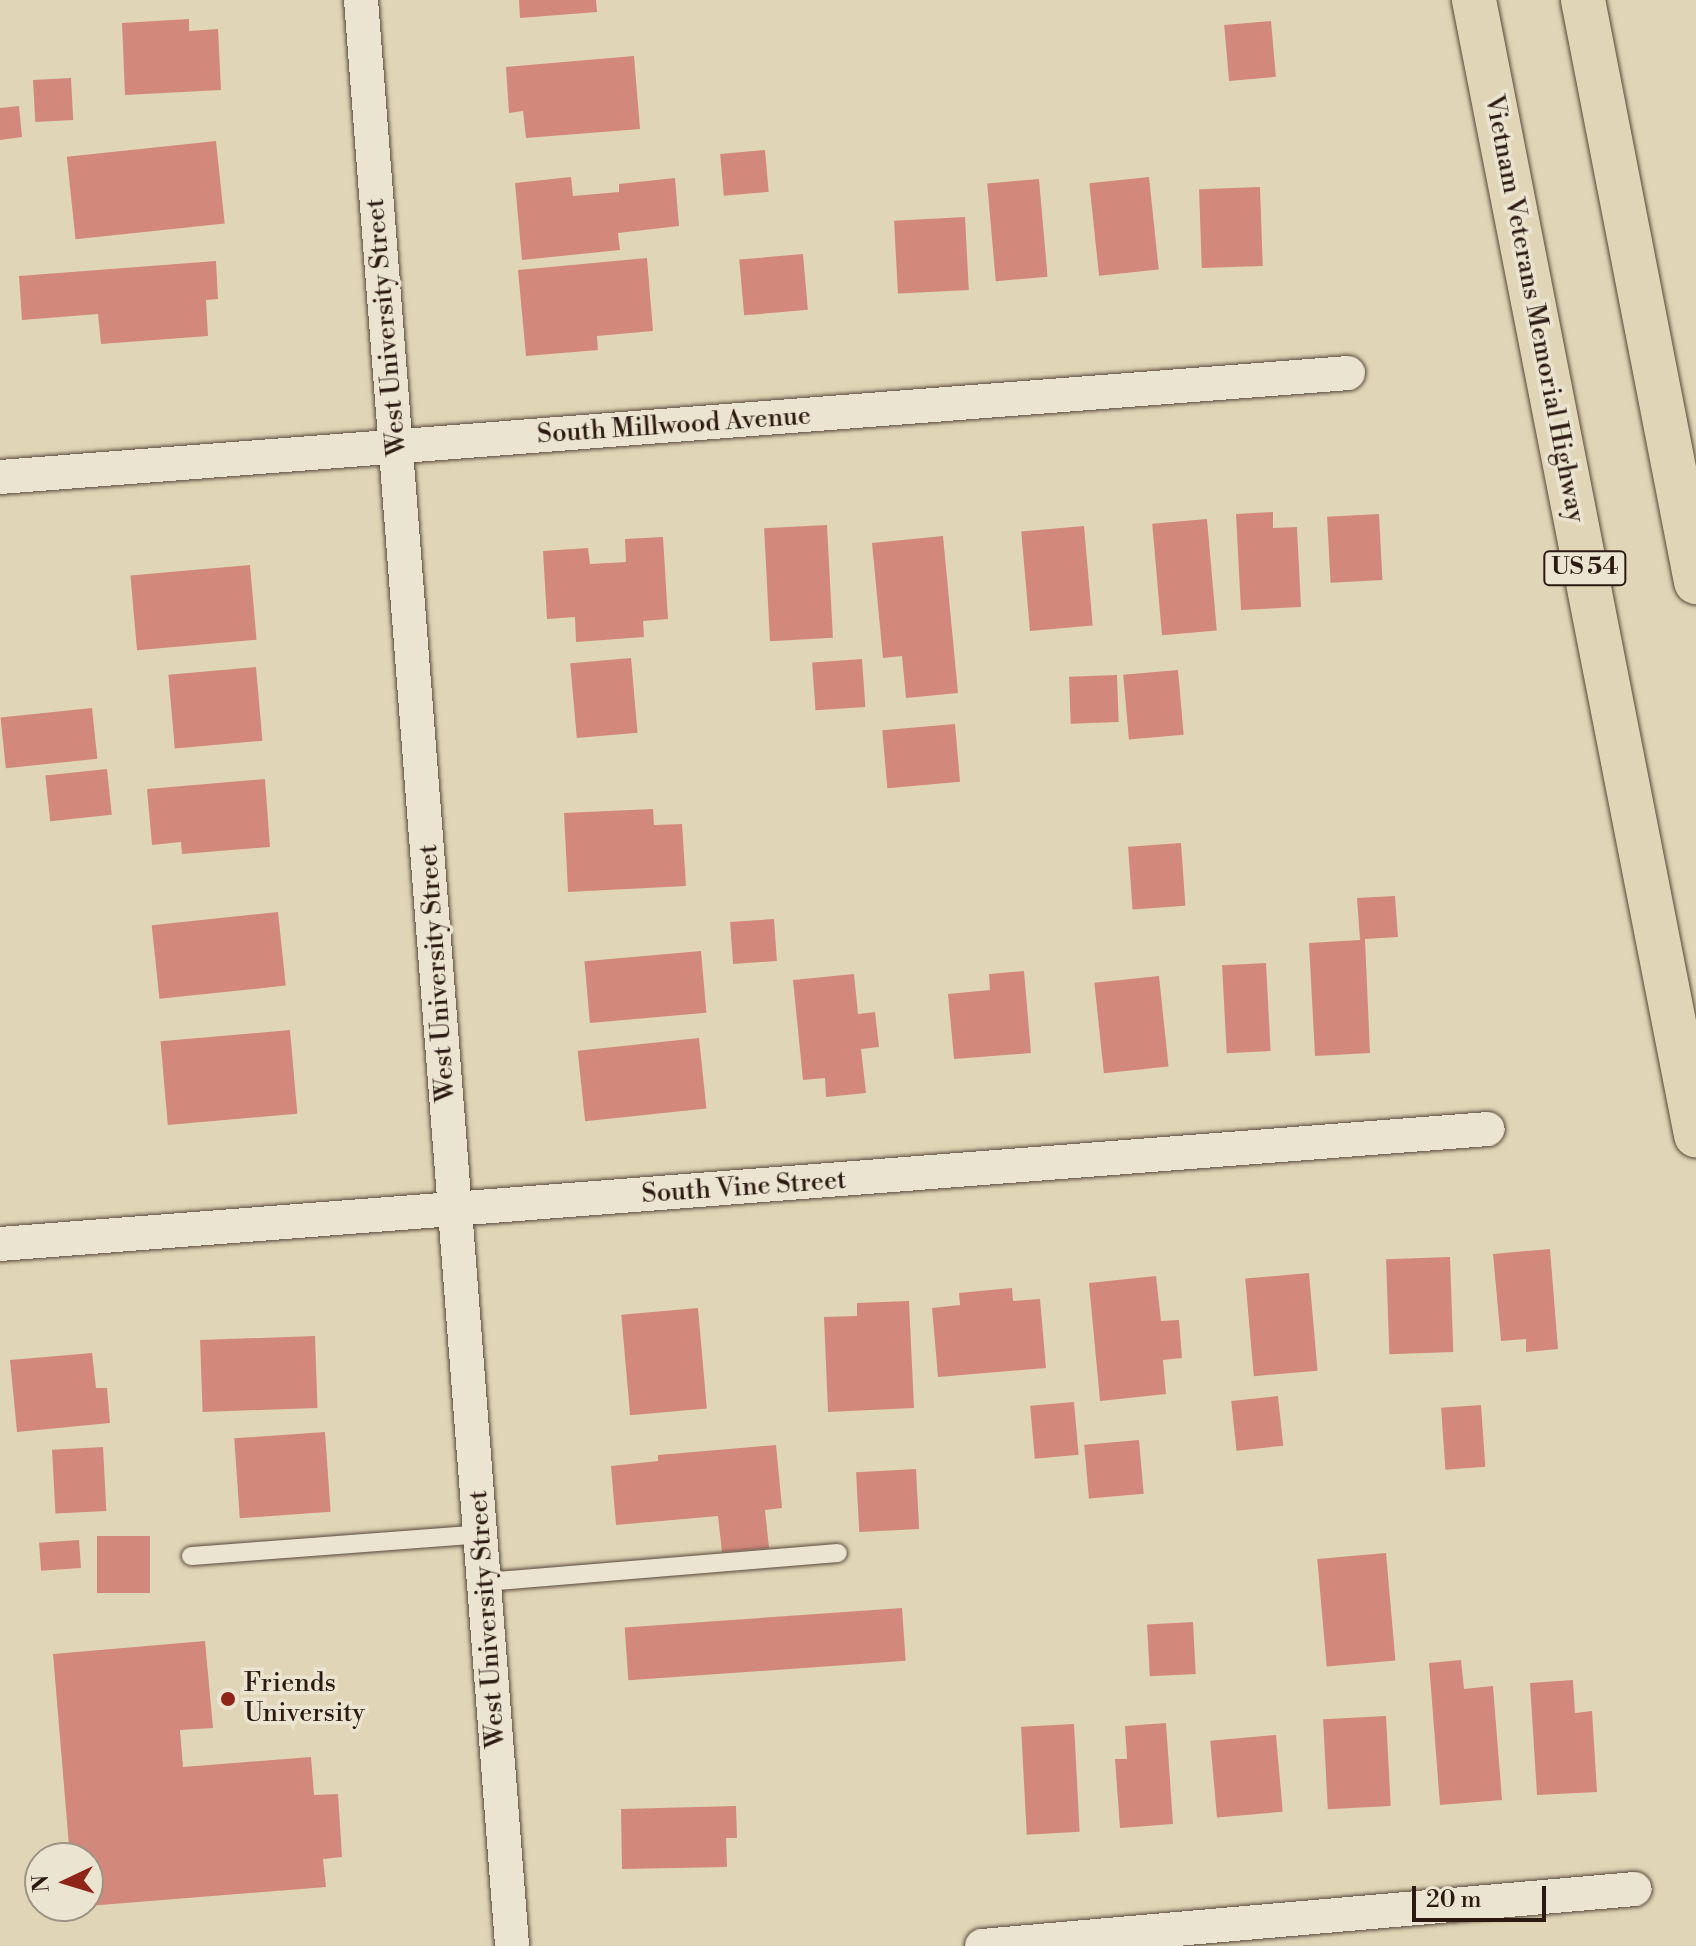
<!DOCTYPE html>
<html>
<head>
<meta charset="utf-8">
<style>
  body { margin:0 }
  #map { position:relative; width:1696px; height:1946px; overflow:hidden; background:#e0d6b7; font-family:"Libre Bodoni",serif }
  div>[style] { position:absolute }
  [style*='--x'] { left:calc(var(--x)*1px); top:calc(var(--y)*1px); width:calc(var(--w)*1px); rotate:calc(var(--a)*1deg) }
  .building>* { inset:0; background:#d2897c; transform-origin:0 0 }
  .roads { filter:drop-shadow(0 0 2px #58483b) drop-shadow(0 0 2px #58483b) }
  .service>* { height:18px; margin:-9px; padding:0 9px; transform-origin:9px; border-radius:9px; background:#ebe4d0 }
  .minor>* { height:34px; margin:-17px; padding:0 17px; transform-origin:17px; border-radius:17px; background:#ebe4d0 }
  .motorway>* { height:44px; margin:-22px; padding:0 22px; transform-origin:22px; border-radius:22px; background:#e0d6b7 }
  .dots>* { width:22px; height:22px; translate:-50% -50%; box-sizing:border-box; border:4px solid #ebe4d0; border-radius:50% }
  span { translate:-50% -50%; white-space:nowrap; text-align:center; line-height:1.15; -webkit-text-stroke:7px #ebe4d0; paint-order:stroke }
  .shield-label span { padding:2px 6px; background:#ebe4d0; border:2px solid; border-radius:6px; -webkit-text-stroke-width:0 }
  .shield-label { font-size:24px; color:#2b1912; font-weight:700 }
  .street-label { font-size:26px; color:#2b1912 }
  .poi-label { font-size:26px; color:#2b1912 }
  .left { translate:0 -50%; text-align:left }
  .north { position:absolute; left:24px; top:1842px; width:80px; height:80px; box-sizing:border-box; background:#ebe4d0; border:2px solid #9e9384; border-radius:50%; rotate:266deg; font-size:22px; font-weight:700; line-height:32px; text-align:center; color:#2b1912 }
  .north::after { content:''; display:block; margin:auto; width:28px; height:36px; background:#8f2418; clip-path:polygon(50% 0,100% 100%,50% 72%,0 100%) }
  .scale { position:absolute; left:1412px; top:1886px; width:134px; height:36px; box-sizing:border-box; border:4px solid #2b1912; border-top:0; padding-left:10px; font-size:24px; line-height:28px; white-space:nowrap; color:#2b1912; -webkit-text-stroke:6px #ebe4d0; paint-order:stroke }
</style>
</head>
<body>
<div id="map">
  <div class="building">
    <div style="clip-path:polygon(519px 0,596px 0,597px 12px,520px 18px)"></div>
    <div style="clip-path:polygon(189px 19px,189px 31px,218px 29px,221px 90px,125px 95px,122px 23px)"></div>
    <div style="left:1271px;top:21px;width:56px;height:47px;rotate:85deg"></div>
    <div style="clip-path:polygon(634px 56px,640px 129px,526px 138px,523px 111px,509px 113px,506px 67px)"></div>
    <div style="left:71px;top:78px;width:42px;height:38px;rotate:87deg"></div>
    <div style="clip-path:polygon(19px 106px,22px 137px,0 140px,0 108px)"></div>
    <div style="left:216px;top:141px;width:83px;height:150px;rotate:84deg"></div>
    <div style="left:765px;top:150px;width:42px;height:45px;rotate:85deg"></div>
    <div style="clip-path:polygon(571px 177px,573px 196px,619px 192px,619px 184px,675px 178px,679px 226px,618px 233px,620px 250px,522px 260px,515px 183px)"></div>
    <div style="left:1149px;top:177px;width:93px;height:60px;rotate:84deg"></div>
    <div style="left:1039px;top:179px;width:98px;height:52px;rotate:85deg"></div>
    <div style="left:1260px;top:187px;width:79px;height:61px;rotate:88deg"></div>
    <div style="left:965px;top:217px;width:73px;height:71px;rotate:87deg"></div>
    <div style="left:803px;top:254px;width:56px;height:64px;rotate:85deg"></div>
    <div style="clip-path:polygon(647px 258px,653px 331px,597px 336px,598px 350px,526px 356px,518px 270px)"></div>
    <div style="clip-path:polygon(216px 261px,218px 299px,206px 300px,208px 336px,101px 344px,98px 314px,22px 320px,19px 276px)"></div>
    <div style="clip-path:polygon(1273px 512px,1273px 528px,1297px 527px,1301px 607px,1241px 610px,1236px 514px)"></div>
    <div style="left:1379px;top:514px;width:66px;height:52px;rotate:87deg"></div>
    <div style="left:1207px;top:519px;width:112px;height:55px;rotate:85deg"></div>
    <div style="left:827px;top:525px;width:113px;height:63px;rotate:87deg"></div>
    <div style="left:1084px;top:526px;width:100px;height:63px;rotate:85deg"></div>
    <div style="clip-path:polygon(943px 536px,958px 693px,906px 698px,902px 656px,883px 658px,872px 543px)"></div>
    <div style="clip-path:polygon(663px 537px,668px 619px,643px 621px,644px 637px,576px 642px,575px 617px,547px 619px,543px 551px,588px 548px,590px 564px,626px 562px,625px 539px)"></div>
    <div style="left:250px;top:565px;width:75px;height:120px;rotate:85deg"></div>
    <div style="left:631px;top:658px;width:75px;height:61px;rotate:85deg"></div>
    <div style="left:862px;top:659px;width:48px;height:50px;rotate:86deg"></div>
    <div style="left:256px;top:667px;width:74px;height:88px;rotate:85deg"></div>
    <div style="left:1178px;top:670px;width:65px;height:55px;rotate:85deg"></div>
    <div style="left:1117px;top:675px;width:47px;height:48px;rotate:88deg"></div>
    <div style="left:92px;top:708px;width:51px;height:92px;rotate:84deg"></div>
    <div style="left:955px;top:724px;width:58px;height:73px;rotate:85deg"></div>
    <div style="left:107px;top:769px;width:46px;height:62px;rotate:84deg"></div>
    <div style="clip-path:polygon(265px 779px,270px 847px,182px 854px,181px 842px,152px 845px,147px 789px)"></div>
    <div style="clip-path:polygon(653px 809px,654px 825px,682px 824px,686px 886px,568px 892px,564px 813px)"></div>
    <div style="left:1181px;top:843px;width:63px;height:53px;rotate:86deg"></div>
    <div style="clip-path:polygon(1395px 896px,1398px 937px,1365px 939px,1370px 1053px,1315px 1056px,1309px 943px,1360px 940px,1357px 898px)"></div>
    <div style="left:278px;top:912px;width:74px;height:127px;rotate:84deg"></div>
    <div style="left:774px;top:919px;width:42px;height:44px;rotate:86deg"></div>
    <div style="left:701px;top:951px;width:62px;height:117px;rotate:85deg"></div>
    <div style="left:1266px;top:963px;width:88px;height:44px;rotate:87deg"></div>
    <div style="clip-path:polygon(1024px 971px,1031px 1053px,954px 1059px,948px 994px,990px 990px,989px 974px)"></div>
    <div style="clip-path:polygon(854px 974px,858px 1014px,875px 1012px,879px 1047px,861px 1049px,866px 1093px,826px 1097px,825px 1078px,803px 1080px,793px 980px)"></div>
    <div style="left:1159px;top:976px;width:91px;height:65px;rotate:84deg"></div>
    <div style="left:290px;top:1030px;width:84px;height:130px;rotate:85deg"></div>
    <div style="left:699px;top:1038px;width:71px;height:122px;rotate:84deg"></div>
    <div style="clip-path:polygon(1550px 1249px,1558px 1349px,1526px 1352px,1526px 1339px,1501px 1341px,1493px 1254px)"></div>
    <div style="left:1450px;top:1257px;width:95px;height:64px;rotate:88deg"></div>
    <div style="left:1309px;top:1273px;width:98px;height:64px;rotate:85deg"></div>
    <div style="clip-path:polygon(1156px 1276px,1161px 1321px,1179px 1320px,1182px 1358px,1163px 1360px,1166px 1394px,1100px 1401px,1089px 1283px)"></div>
    <div style="clip-path:polygon(1012px 1288px,1013px 1301px,1040px 1299px,1046px 1368px,938px 1377px,932px 1308px,960px 1305px,959px 1293px)"></div>
    <div style="clip-path:polygon(909px 1301px,914px 1408px,828px 1412px,824px 1317px,857px 1316px,857px 1303px)"></div>
    <div style="left:698px;top:1308px;width:101px;height:77px;rotate:85deg"></div>
    <div style="left:315px;top:1336px;width:72px;height:115px;rotate:88deg"></div>
    <div style="clip-path:polygon(92px 1353px,96px 1388px,107px 1388px,110px 1423px,17px 1432px,10px 1360px)"></div>
    <div style="left:1278px;top:1396px;width:50px;height:47px;rotate:84deg"></div>
    <div style="left:1074px;top:1402px;width:53px;height:44px;rotate:85deg"></div>
    <div style="left:1481px;top:1405px;width:62px;height:40px;rotate:86deg"></div>
    <div style="left:325px;top:1432px;width:80px;height:91px;rotate:86deg"></div>
    <div style="left:1139px;top:1440px;width:54px;height:55px;rotate:85deg"></div>
    <div style="clip-path:polygon(776px 1445px,782px 1508px,765px 1510px,769px 1548px,722px 1552px,718px 1516px,616px 1525px,611px 1466px,658px 1461px,658px 1455px)"></div>
    <div style="left:103px;top:1447px;width:64px;height:51px;rotate:87deg"></div>
    <div style="left:916px;top:1469px;width:60px;height:60px;rotate:87deg"></div>
    <div style="left:150px;top:1536px;width:57px;height:53px;rotate:90deg"></div>
    <div style="left:79px;top:1540px;width:28px;height:40px;rotate:86deg"></div>
    <div style="left:1386px;top:1553px;width:108px;height:69px;rotate:85deg"></div>
    <div style="left:902px;top:1608px;width:53px;height:278px;rotate:86deg"></div>
    <div style="left:1193px;top:1622px;width:52px;height:46px;rotate:87deg"></div>
    <div style="clip-path:polygon(205px 1641px,213px 1728px,180px 1730px,183px 1767px,311px 1757px,314px 1795px,338px 1794px,342px 1857px,323px 1859px,326px 1887px,88px 1906px,88px 1858px,70px 1858px,53px 1654px)"></div>
    <div style="clip-path:polygon(1461px 1660px,1464px 1689px,1493px 1686px,1502px 1800px,1440px 1805px,1429px 1663px)"></div>
    <div style="clip-path:polygon(1573px 1680px,1575px 1713px,1592px 1711px,1597px 1792px,1537px 1795px,1530px 1683px)"></div>
    <div style="left:1386px;top:1716px;width:90px;height:63px;rotate:87deg"></div>
    <div style="clip-path:polygon(1166px 1723px,1173px 1824px,1120px 1828px,1115px 1759px,1127px 1759px,1125px 1726px)"></div>
    <div style="left:1074px;top:1724px;width:108px;height:53px;rotate:87deg"></div>
    <div style="left:1276px;top:1735px;width:77px;height:66px;rotate:85deg"></div>
    <div style="clip-path:polygon(736px 1806px,737px 1838px,726px 1838px,727px 1867px,622px 1869px,621px 1809px)"></div>
  </div>
  <div class="roads">
    <div class="service">
      <div style="--x:191;--y:1556;--w:291;--a:-4.3"></div>
      <div style="--x:485;--y:1582;--w:354;--a:-4.7"></div>
    </div>
    <div class="minor">
      <div style="--x:361;--y:0;--w:1952;--a:85.56"></div>
      <div style="--x:0;--y:477;--w:1352;--a:-4.41"></div>
      <div style="--x:0;--y:1244;--w:1492;--a:-4.42"></div>
      <div style="--x:982;--y:1946;--w:655;--a:-4.99"></div>
    </div>
    <div class="motorway">
      <div style="--x:1474;--y:0;--w:1157;--a:78.93"></div>
      <div style="--x:1583;--y:0;--w:593;--a:79.01"></div>
    </div>
  </div>
  <div class="dots">
    <div style="left:228px;top:1699px;background:#8f2418"></div>
  </div>
  <div class="shield-label">
    <span style="left:1585px;top:568px">US 54</span>
  </div>
  <div class="street-label">
    <span style="left:1534px;top:309px;rotate:79deg">Vietnam Veterans Memorial Highway</span>
    <span style="left:387px;top:327px;rotate:-95deg">West University Street</span>
    <span style="left:674px;top:426px;rotate:-4deg">South Millwood Avenue</span>
    <span style="left:438px;top:973px;rotate:-94deg">West University Street</span>
    <span style="left:744px;top:1188px;rotate:-4deg">South Vine Street</span>
    <span style="left:488px;top:1619px;rotate:-94deg">West University Street</span>
  </div>
  <div class="poi-label">
    <span class="left" style="left:244px;top:1699px">Friends<br>University</span>
  </div>
  <div class="north">N</div>
  <div class="scale">20 m</div>
</div>
</body>
</html>
